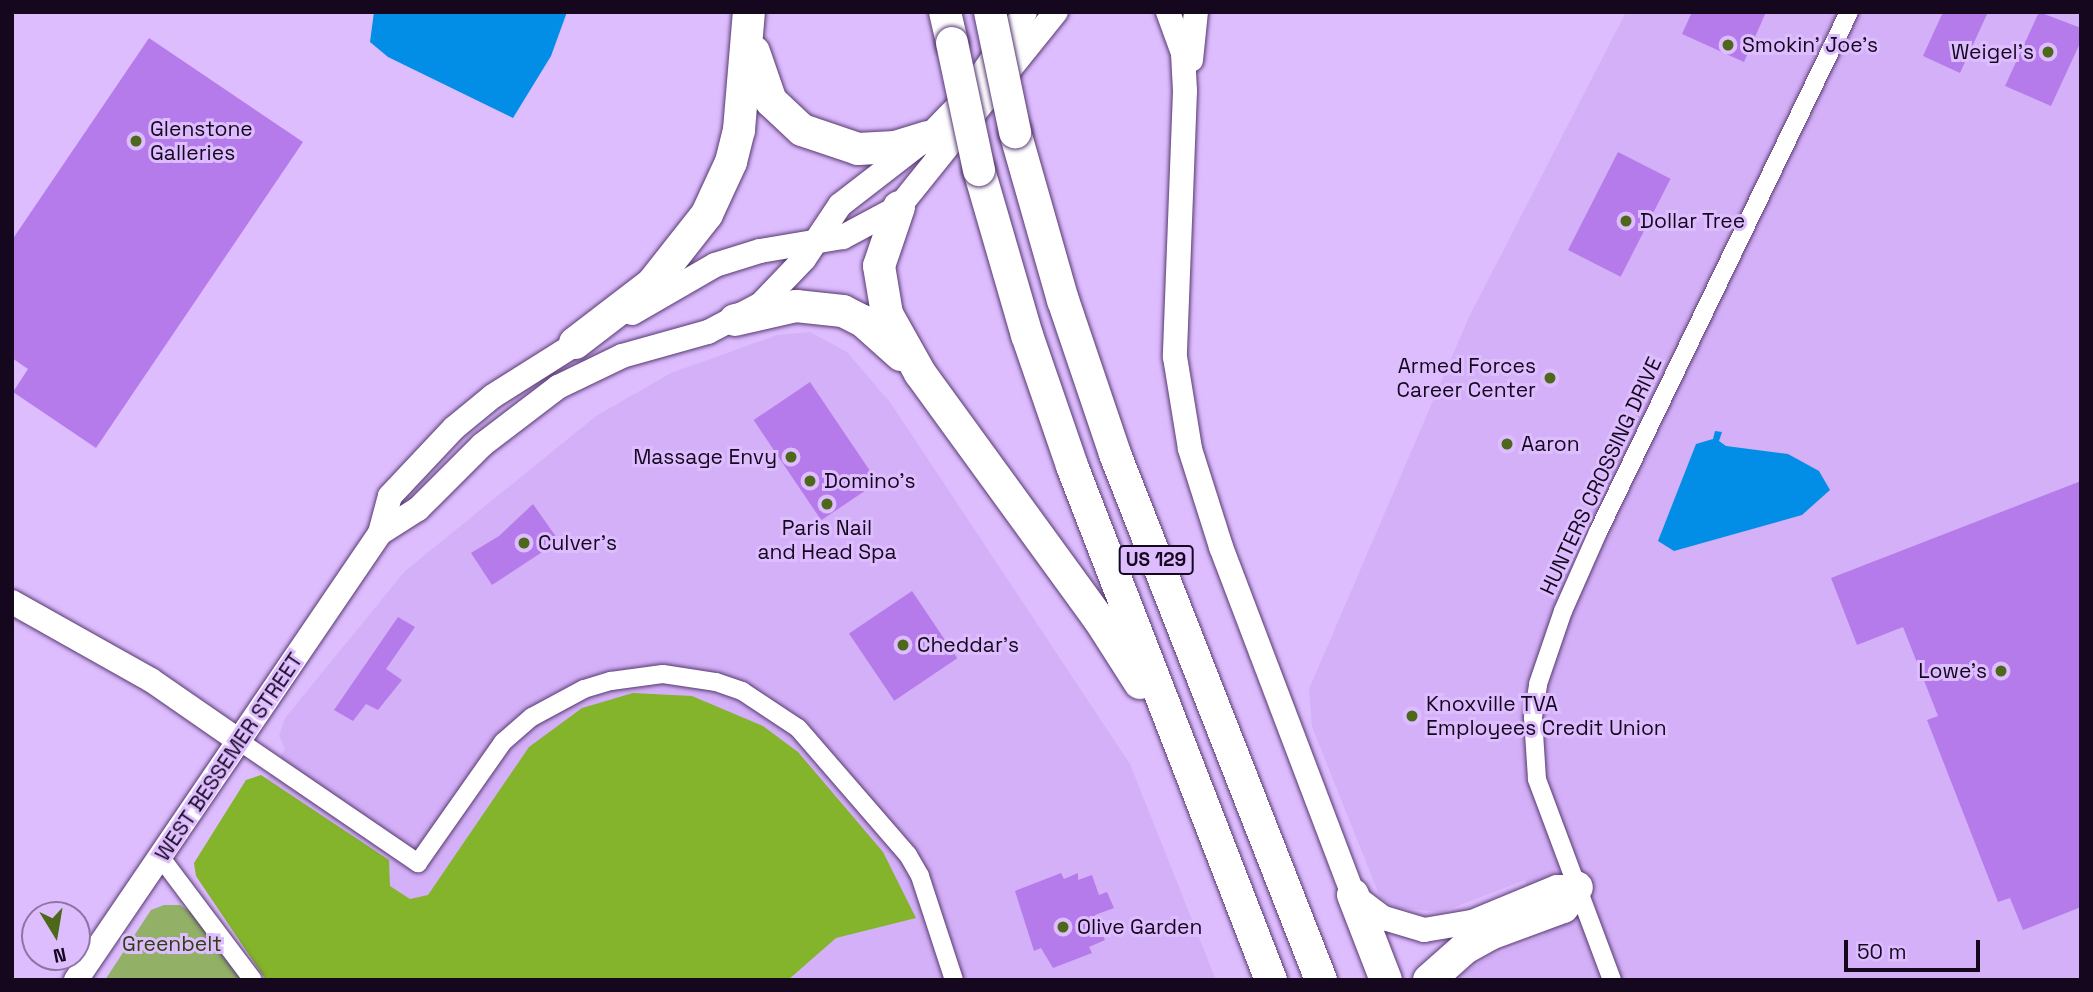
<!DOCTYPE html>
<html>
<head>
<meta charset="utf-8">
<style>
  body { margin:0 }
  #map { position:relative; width:2093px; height:992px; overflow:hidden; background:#debdff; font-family:"Space Grotesk",sans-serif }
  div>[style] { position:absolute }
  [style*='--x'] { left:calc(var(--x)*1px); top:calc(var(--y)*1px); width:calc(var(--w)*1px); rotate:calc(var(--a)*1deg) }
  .built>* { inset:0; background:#d4b0f8 }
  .green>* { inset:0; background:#92b166 }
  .forest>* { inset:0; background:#84b32c }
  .water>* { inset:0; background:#028ee7 }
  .building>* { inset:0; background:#b67bea; transform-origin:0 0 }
  .roads { filter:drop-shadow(0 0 2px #563970) drop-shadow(0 0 2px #563970) }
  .street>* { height:18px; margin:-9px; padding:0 9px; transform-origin:9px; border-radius:9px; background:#fff }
  .secondary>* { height:24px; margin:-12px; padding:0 12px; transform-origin:12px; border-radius:12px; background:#fff }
  .highway>* { height:32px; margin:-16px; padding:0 16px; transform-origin:16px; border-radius:16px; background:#fff }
  .bridges { filter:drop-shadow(0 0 2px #563970) drop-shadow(0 0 2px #563970) }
  .highway-bridge>* { height:32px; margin:-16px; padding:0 16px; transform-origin:16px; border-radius:16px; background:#fff }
  .dots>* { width:19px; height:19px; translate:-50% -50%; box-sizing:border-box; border:4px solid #debdff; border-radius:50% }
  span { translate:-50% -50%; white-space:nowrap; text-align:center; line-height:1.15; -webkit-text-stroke:6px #debdff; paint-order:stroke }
  .shield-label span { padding:2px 5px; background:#debdff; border:2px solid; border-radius:5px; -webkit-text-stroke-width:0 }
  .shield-label { font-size:19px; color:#14071e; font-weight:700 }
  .poi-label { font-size:21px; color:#14071e }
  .left { translate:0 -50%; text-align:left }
  .right { translate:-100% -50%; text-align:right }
  .street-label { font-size:21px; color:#14071e }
  .park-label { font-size:21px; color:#2e400c }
  .frame { position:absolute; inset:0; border:14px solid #14071e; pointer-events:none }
  .north { position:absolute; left:21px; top:901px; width:70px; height:70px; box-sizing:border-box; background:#debdff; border:2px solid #8d74a5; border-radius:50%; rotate:169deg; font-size:19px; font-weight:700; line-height:28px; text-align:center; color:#14071e }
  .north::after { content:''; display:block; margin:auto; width:24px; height:32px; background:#4d681b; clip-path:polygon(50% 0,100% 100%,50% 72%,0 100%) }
  .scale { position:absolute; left:1844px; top:940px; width:136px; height:32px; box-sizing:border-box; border:4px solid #14071e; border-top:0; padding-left:9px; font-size:21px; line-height:24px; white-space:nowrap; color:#14071e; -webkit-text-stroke:5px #debdff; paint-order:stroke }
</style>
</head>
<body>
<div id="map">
  <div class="built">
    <div style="clip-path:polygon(1626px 12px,2081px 12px,2081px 980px,1452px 980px,1489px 957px,1545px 935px,1525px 880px,1442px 912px,1397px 908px,1380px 897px,1312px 727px,1309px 689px,1469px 317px)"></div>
    <div style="clip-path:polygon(810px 332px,847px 352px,890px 402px,1130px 764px,1216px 980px,274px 980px,212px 900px,196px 876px,194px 863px,246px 780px,269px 777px,285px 749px,279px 736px,285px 718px,405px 571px,596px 416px,671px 373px,777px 335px)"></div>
  </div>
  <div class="green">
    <div style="clip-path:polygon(164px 905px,180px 905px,195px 915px,245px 980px,105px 980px,151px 910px)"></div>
  </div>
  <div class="forest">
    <div style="clip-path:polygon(633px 693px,692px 696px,763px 726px,798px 752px,883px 852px,916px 918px,836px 938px,788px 980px,266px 980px,196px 876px,194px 863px,246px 780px,261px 775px,389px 860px,390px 886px,410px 899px,428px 895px,529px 747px,582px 708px)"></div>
  </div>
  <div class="water">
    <div style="clip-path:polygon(374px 12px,567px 12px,551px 56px,513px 118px,388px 57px,370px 42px)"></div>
    <div style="clip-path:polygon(1715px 431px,1722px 432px,1719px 441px,1726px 446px,1788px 454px,1819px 471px,1830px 490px,1802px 515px,1674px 551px,1658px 541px,1696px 444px,1713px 439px)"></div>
  </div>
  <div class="building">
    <div style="clip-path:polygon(1692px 12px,1766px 12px,1744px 62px,1682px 34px)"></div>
    <div style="clip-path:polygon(1943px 12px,1988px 12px,1960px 73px,1923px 56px)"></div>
    <div style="clip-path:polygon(2039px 12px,2081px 28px,2081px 41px,2051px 106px,2005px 86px)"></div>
    <div style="clip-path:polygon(149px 38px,303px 142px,96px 448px,13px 392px,28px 369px,12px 358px,12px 240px)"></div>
    <div style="left:1618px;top:152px;width:59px;height:110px;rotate:27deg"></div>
    <div style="left:810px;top:382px;width:121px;height:68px;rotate:56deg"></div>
    <div style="clip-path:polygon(2081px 481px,2081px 907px,2023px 930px,2010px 898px,1998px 902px,1927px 720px,1938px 716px,1903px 627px,1857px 645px,1831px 578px)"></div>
    <div style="clip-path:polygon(533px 504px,559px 541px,492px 585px,471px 553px,499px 536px)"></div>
    <div style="left:912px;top:591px;width:81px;height:76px;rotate:56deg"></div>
    <div style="clip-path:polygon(398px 617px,415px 627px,386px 669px,402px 680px,378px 710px,366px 704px,353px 721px,334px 710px)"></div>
    <div style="clip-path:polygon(1061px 873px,1064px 879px,1078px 873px,1078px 880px,1092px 875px,1099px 895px,1107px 892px,1114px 908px,1095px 915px,1105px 940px,1089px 947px,1092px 953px,1053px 968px,1041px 948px,1034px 951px,1015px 891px)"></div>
  </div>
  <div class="roads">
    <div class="street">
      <div style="--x:239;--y:741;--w:217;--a:34.3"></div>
      <div style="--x:418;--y:863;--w:148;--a:-54.9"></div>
      <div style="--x:503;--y:742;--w:38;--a:-41"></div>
      <div style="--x:532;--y:717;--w:59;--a:-28.3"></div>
      <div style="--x:584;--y:689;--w:28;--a:-17"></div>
      <div style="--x:611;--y:681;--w:52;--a:-7.7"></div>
      <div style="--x:663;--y:674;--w:54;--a:8.6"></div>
      <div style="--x:716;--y:682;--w:28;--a:19"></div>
      <div style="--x:742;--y:691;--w:67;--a:33.5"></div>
      <div style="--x:798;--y:728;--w:168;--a:49.1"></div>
      <div style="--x:908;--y:855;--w:24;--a:60"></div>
      <div style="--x:920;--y:876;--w:109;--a:71.9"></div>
      <div style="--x:162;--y:859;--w:151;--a:53.1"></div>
      <div style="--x:1612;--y:980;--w:215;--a:-110.5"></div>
      <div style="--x:1537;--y:779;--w:62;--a:-93.7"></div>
      <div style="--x:1533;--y:717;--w:33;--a:-81"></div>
      <div style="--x:1538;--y:684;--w:77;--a:-71.1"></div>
      <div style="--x:1563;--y:611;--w:86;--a:-66.1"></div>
      <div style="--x:1598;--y:532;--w:577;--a:-64.23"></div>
    </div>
    <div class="secondary">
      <div style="--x:1168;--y:12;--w:44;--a:69.9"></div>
      <div style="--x:1183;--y:53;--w:38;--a:87"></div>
      <div style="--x:1185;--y:91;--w:266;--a:92.2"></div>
      <div style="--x:1175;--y:357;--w:93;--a:80.7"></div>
      <div style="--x:1190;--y:449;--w:103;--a:72.4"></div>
      <div style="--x:1221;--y:547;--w:372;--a:69.2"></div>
      <div style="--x:1353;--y:895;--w:39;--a:37"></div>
      <div style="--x:1384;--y:918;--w:42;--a:16.7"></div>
      <div style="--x:1424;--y:930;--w:49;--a:-9.5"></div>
      <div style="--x:1472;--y:922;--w:92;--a:-22.4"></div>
      <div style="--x:1557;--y:887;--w:20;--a:0"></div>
      <div style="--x:1191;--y:60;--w:48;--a:-84.1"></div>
      <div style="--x:632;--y:313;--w:96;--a:-30"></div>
      <div style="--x:715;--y:265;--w:47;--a:-17.3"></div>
      <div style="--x:760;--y:251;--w:84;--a:-9.6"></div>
      <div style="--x:843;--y:237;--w:64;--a:-28.2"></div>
      <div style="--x:899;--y:207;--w:250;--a:-51.2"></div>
      <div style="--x:380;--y:533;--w:45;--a:-32.3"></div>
      <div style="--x:418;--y:509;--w:91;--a:-45"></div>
      <div style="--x:482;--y:445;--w:96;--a:-37.3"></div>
      <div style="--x:558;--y:387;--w:71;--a:-25.8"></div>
      <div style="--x:622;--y:356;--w:89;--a:-15.6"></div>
      <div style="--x:708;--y:332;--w:60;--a:-27.8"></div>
      <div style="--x:761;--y:304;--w:62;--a:-46.3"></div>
      <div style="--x:804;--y:259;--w:65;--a:-56.3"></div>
      <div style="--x:840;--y:205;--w:111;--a:-37.7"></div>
      <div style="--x:928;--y:137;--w:50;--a:-45.8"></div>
      <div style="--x:963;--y:101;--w:108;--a:-55.1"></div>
      <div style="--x:12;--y:602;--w:159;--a:29.3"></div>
      <div style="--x:151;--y:680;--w:107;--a:34.7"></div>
      <div style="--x:76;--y:980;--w:541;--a:-55.78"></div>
      <div style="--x:380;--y:533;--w:38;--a:-75"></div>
      <div style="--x:390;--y:496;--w:93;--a:-46.7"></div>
      <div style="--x:454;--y:428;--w:50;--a:-39.4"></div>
      <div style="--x:493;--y:396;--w:115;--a:-32.2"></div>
    </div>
    <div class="highway">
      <div style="--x:945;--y:12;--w:32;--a:77"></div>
      <div style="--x:754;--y:52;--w:52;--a:70.9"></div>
      <div style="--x:771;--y:101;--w:42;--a:43.1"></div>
      <div style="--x:802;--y:130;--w:59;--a:18.7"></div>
      <div style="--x:858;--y:149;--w:37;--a:-3"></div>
      <div style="--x:895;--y:147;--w:34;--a:-17"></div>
      <div style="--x:1015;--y:132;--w:175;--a:74.1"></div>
      <div style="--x:1063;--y:300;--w:163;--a:71.3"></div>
      <div style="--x:1115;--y:454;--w:565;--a:68.61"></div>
      <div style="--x:979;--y:170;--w:172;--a:73.8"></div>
      <div style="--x:1027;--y:335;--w:139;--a:71"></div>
      <div style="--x:1072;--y:466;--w:551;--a:68.84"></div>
      <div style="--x:899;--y:207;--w:62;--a:108.7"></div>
      <div style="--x:879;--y:266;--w:49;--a:80.5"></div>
      <div style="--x:887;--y:314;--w:68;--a:60.8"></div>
      <div style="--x:920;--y:373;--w:304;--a:54"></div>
      <div style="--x:1099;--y:619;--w:76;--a:57.4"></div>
      <div style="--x:735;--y:320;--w:63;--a:-12.9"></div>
      <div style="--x:796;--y:306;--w:47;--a:6.1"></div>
      <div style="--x:843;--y:311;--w:22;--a:27"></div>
      <div style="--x:863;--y:321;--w:51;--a:41.8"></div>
      <div style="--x:575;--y:343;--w:97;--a:-37.5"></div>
      <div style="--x:652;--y:284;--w:89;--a:-51.8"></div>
      <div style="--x:707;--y:214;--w:57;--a:-65.2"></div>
      <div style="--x:731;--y:162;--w:33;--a:-76"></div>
      <div style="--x:739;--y:130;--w:118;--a:-85.2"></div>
      <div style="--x:1353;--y:895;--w:91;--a:68.8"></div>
      <div style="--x:1429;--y:980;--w:48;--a:-41.6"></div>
      <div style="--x:1465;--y:948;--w:29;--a:-29"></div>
      <div style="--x:1490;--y:934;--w:78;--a:-20.3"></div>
      <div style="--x:1563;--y:907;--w:24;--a:-55"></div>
    </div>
  </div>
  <div class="bridges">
    <div class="highway-bridge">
      <div style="--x:990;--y:12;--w:123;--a:78.2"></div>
      <div style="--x:952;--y:43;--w:130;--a:78"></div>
    </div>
  </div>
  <div class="dots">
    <div style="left:1728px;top:45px;background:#4d681b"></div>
    <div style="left:2048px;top:52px;background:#4d681b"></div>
    <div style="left:136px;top:141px;background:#4d681b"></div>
    <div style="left:1626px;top:221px;background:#4d681b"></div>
    <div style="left:1550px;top:378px;background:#4d681b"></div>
    <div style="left:1507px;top:444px;background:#4d681b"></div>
    <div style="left:791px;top:457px;background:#4d681b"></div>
    <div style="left:810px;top:481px;background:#4d681b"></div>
    <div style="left:827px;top:504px;background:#4d681b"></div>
    <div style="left:524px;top:543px;background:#4d681b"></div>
    <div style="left:903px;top:645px;background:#4d681b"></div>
    <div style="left:2001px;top:671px;background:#4d681b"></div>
    <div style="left:1412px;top:716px;background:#4d681b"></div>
    <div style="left:1063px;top:927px;background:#4d681b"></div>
  </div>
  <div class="shield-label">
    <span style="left:1156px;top:560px">US 129</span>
  </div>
  <div class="poi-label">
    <span class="left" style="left:1742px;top:45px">Smokin' Joe's</span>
    <span class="right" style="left:2034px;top:52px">Weigel's</span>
    <span class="left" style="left:150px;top:141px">Glenstone<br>Galleries</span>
    <span class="left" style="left:1640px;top:221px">Dollar Tree</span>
    <span class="right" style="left:1536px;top:378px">Armed Forces<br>Career Center</span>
    <span class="left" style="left:1521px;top:444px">Aaron</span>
    <span class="right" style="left:777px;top:457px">Massage Envy</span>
    <span class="left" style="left:824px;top:481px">Domino's</span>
    <span style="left:827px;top:540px">Paris Nail<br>and Head Spa</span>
    <span class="left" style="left:538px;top:543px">Culver's</span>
    <span class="left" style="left:917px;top:645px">Cheddar's</span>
    <span class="right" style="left:1987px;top:671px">Lowe's</span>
    <span class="left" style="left:1426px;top:716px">Knoxville TVA<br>Employees Credit Union</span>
    <span class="left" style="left:1077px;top:927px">Olive Garden</span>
  </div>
  <div class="street-label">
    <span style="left:1601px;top:476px;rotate:-65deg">HUNTERS CROSSING DRIVE</span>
    <span style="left:229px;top:757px;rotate:-56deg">WEST BESSEMER STREET</span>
  </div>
  <div class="park-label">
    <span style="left:172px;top:944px">Greenbelt</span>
  </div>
  <div class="frame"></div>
  <div class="north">N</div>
  <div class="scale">50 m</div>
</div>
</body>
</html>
